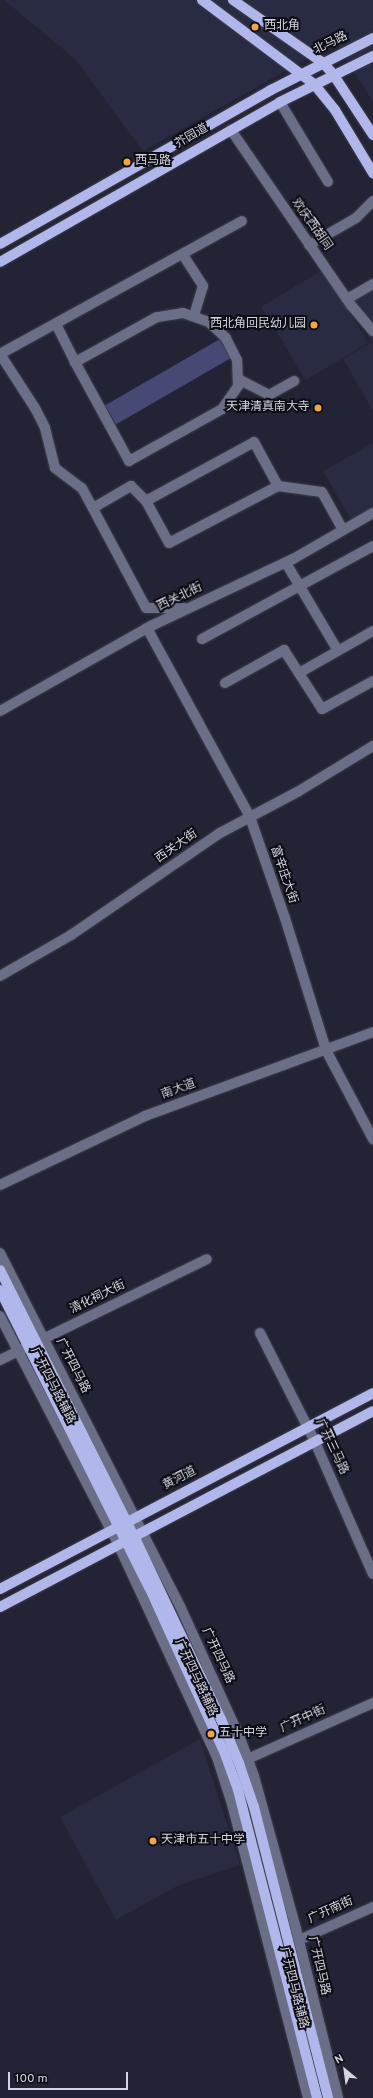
<!DOCTYPE html>
<html>
<head>
<meta charset="utf-8">
<style>
  body { margin:0 }
  #map { position:relative; width:373px; height:2098px; overflow:hidden; background:#222334; font-family:Overpass,"Noto Sans SC",sans-serif }
  div>[style] { position:absolute }
  [style*='--x'] { left:calc(var(--x)*1px); top:calc(var(--y)*1px); width:calc(var(--w)*1px); rotate:calc(var(--a)*1deg) }
  .built>* { inset:0; background:#292b42; transform-origin:0 0 }
  .green>* { inset:0; background:#464974; transform-origin:0 0 }
  .roads { filter:drop-shadow(0 0 1px #3e3f50) drop-shadow(0 0 1px #3e3f50) }
  .minor>* { height:10px; margin:-5px; padding:0 5px; transform-origin:5px; border-radius:5px; background:#6b6e87 }
  .major>* { height:10px; margin:-5px; padding:0 5px; transform-origin:5px; border-radius:5px; background:#b2b7eb }
  .dots>* { width:11px; height:11px; translate:-50% -50%; box-sizing:border-box; border:2px solid #0d0e15; border-radius:50% }
  span { translate:-50% -50%; white-space:nowrap; text-align:center; line-height:1.15; -webkit-text-stroke:4px #0d0e15; paint-order:stroke }
  .poi-label { font-size:12px; color:#d4d5e0 }
  .left { translate:0 -50%; text-align:left }
  .right { translate:-100% -50%; text-align:right }
  .street-label { font-size:12px; color:#d4d5e0 }
  .north { position:absolute; left:325px; top:2050px; width:40px; height:40px; -webkit-text-stroke:3px #0d0e15; paint-order:stroke; rotate:331deg; font-size:11px; font-weight:700; line-height:16px; text-align:center; color:#d4d5e0 }
  .north::after { content:''; display:block; margin:auto; width:14px; height:18px; background:#d4d5e0; clip-path:polygon(50% 0,100% 100%,50% 72%,0 100%) }
  .scale { position:absolute; left:8px; top:2072px; width:120px; height:18px; box-sizing:border-box; border:2px solid #d4d5e0; border-top:0; padding-left:5px; font-size:12px; line-height:14px; white-space:nowrap; color:#d4d5e0; -webkit-text-stroke:3px #0d0e15; paint-order:stroke }
</style>
</head>
<body>
<div id="map">
  <div class="built">
    <div style="clip-path:polygon(4px 0,373px 0,373px 102px,335px 43px,143px 151px,75px 59px)"></div>
    <div style="left:324px;top:269px;width:86px;height:73px;rotate:59deg"></div>
    <div style="clip-path:polygon(373px 287px,373px 411px,343px 359px,372px 342px,349px 301px)"></div>
    <div style="clip-path:polygon(373px 443px,373px 509px,352px 521px,323px 471px)"></div>
    <div style="clip-path:polygon(200px 1739px,240px 1865px,177px 1886px,116px 1920px,60px 1817px)"></div>
  </div>
  <div class="green">
    <div style="left:220px;top:339px;width:22px;height:133px;rotate:60deg"></div>
  </div>
  <div class="roads">
    <div class="minor">
      <div style="--x:280;--y:102;--w:93;--a:59"></div>
      <div style="--x:231;--y:130;--w:212;--a:55.6"></div>
      <div style="--x:351;--y:305;--w:34;--a:50"></div>
      <div style="--x:309;--y:245;--w:54;--a:-29.9"></div>
      <div style="--x:356;--y:218;--w:24;--a:-45"></div>
      <div style="--x:183;--y:255;--w:37;--a:57"></div>
      <div style="--x:203;--y:286;--w:31;--a:107"></div>
      <div style="--x:347;--y:299;--w:30;--a:-30"></div>
      <div style="--x:56;--y:324;--w:42;--a:63.4"></div>
      <div style="--x:75;--y:362;--w:113;--a:61.4"></div>
      <div style="--x:129;--y:461;--w:107;--a:-29.2"></div>
      <div style="--x:222;--y:409;--w:28;--a:-55"></div>
      <div style="--x:238;--y:386;--w:26;--a:-92"></div>
      <div style="--x:237;--y:360;--w:25;--a:-117"></div>
      <div style="--x:226;--y:338;--w:23;--a:-137"></div>
      <div style="--x:209;--y:322;--w:28;--a:-161"></div>
      <div style="--x:183;--y:313;--w:26;--a:171"></div>
      <div style="--x:157;--y:317;--w:94;--a:151.2"></div>
      <div style="--x:0;--y:354;--w:64;--a:57.1"></div>
      <div style="--x:35;--y:408;--w:22;--a:63"></div>
      <div style="--x:45;--y:428;--w:41;--a:76"></div>
      <div style="--x:55;--y:468;--w:34;--a:37"></div>
      <div style="--x:82;--y:488;--w:136;--a:61.9"></div>
      <div style="--x:146;--y:608;--w:38;--a:0"></div>
      <div style="--x:0;--y:354;--w:276;--a:-28.8"></div>
      <div style="--x:238;--y:379;--w:35;--a:27"></div>
      <div style="--x:269;--y:395;--w:29;--a:-29"></div>
      <div style="--x:146;--y:501;--w:123;--a:-28.6"></div>
      <div style="--x:254;--y:442;--w:50;--a:61.4"></div>
      <div style="--x:93;--y:508;--w:44;--a:-30.1"></div>
      <div style="--x:131;--y:486;--w:21;--a:45"></div>
      <div style="--x:146;--y:501;--w:48;--a:61.3"></div>
      <div style="--x:169;--y:543;--w:123;--a:-27.6"></div>
      <div style="--x:278;--y:486;--w:44;--a:7.8"></div>
      <div style="--x:322;--y:492;--w:43;--a:61.1"></div>
      <div style="--x:286;--y:563;--w:102;--a:59.4"></div>
      <div style="--x:147;--y:628;--w:215;--a:61.4"></div>
      <div style="--x:250;--y:817;--w:107;--a:70.9"></div>
      <div style="--x:285;--y:918;--w:138;--a:72.7"></div>
      <div style="--x:326;--y:1050;--w:101;--a:62.2"></div>
      <div style="--x:202;--y:639;--w:195;--a:-28.5"></div>
      <div style="--x:299;--y:673;--w:85;--a:-29.6"></div>
      <div style="--x:225;--y:683;--w:68;--a:-29.2"></div>
      <div style="--x:284;--y:650;--w:70;--a:57.2"></div>
      <div style="--x:322;--y:709;--w:58;--a:-28.8"></div>
      <div style="--x:0;--y:711;--w:173;--a:-29.4"></div>
      <div style="--x:151;--y:626;--w:157;--a:-25.3"></div>
      <div style="--x:293;--y:559;--w:92;--a:-29.9"></div>
      <div style="--x:0;--y:976;--w:82;--a:-30"></div>
      <div style="--x:71;--y:935;--w:181;--a:-34.4"></div>
      <div style="--x:220;--y:833;--w:89;--a:-28"></div>
      <div style="--x:299;--y:791;--w:87;--a:-31.3"></div>
      <div style="--x:0;--y:1185;--w:161;--a:-25.4"></div>
      <div style="--x:145;--y:1116;--w:243;--a:-20.2"></div>
      <div style="--x:0;--y:1253;--w:396;--a:63"></div>
      <div style="--x:180;--y:1606;--w:145;--a:65.6"></div>
      <div style="--x:240;--y:1738;--w:40;--a:69.8"></div>
      <div style="--x:254;--y:1776;--w:159;--a:74.6"></div>
      <div style="--x:296;--y:1929;--w:174;--a:76"></div>
      <div style="--x:0;--y:1316;--w:257;--a:62.6"></div>
      <div style="--x:118;--y:1544;--w:235;--a:65.1"></div>
      <div style="--x:217;--y:1757;--w:49;--a:72.3"></div>
      <div style="--x:232;--y:1804;--w:304;--a:75.5"></div>
      <div style="--x:260;--y:1333;--w:122;--a:63.2"></div>
      <div style="--x:315;--y:1442;--w:144;--a:66.3"></div>
      <div style="--x:0;--y:1360;--w:230;--a:-26"></div>
      <div style="--x:241;--y:1762;--w:145;--a:-24.1"></div>
      <div style="--x:299;--y:1940;--w:81;--a:-24"></div>
    </div>
    <div class="major">
      <div style="--x:202;--y:0;--w:140;--a:36.9"></div>
      <div style="--x:314;--y:84;--w:33;--a:51"></div>
      <div style="--x:335;--y:110;--w:74;--a:58.9"></div>
      <div style="--x:233;--y:0;--w:108;--a:34.9"></div>
      <div style="--x:322;--y:62;--w:16;--a:47"></div>
      <div style="--x:333;--y:74;--w:73;--a:56.7"></div>
      <div style="--x:0;--y:244;--w:312;--a:-29.6"></div>
      <div style="--x:271;--y:90;--w:114;--a:-27"></div>
      <div style="--x:0;--y:262;--w:322;--a:-29.7"></div>
      <div style="--x:280;--y:102;--w:104;--a:-26.3"></div>
      <div style="--x:0;--y:1270;--w:298;--a:63.3"></div>
      <div style="--x:134;--y:1536;--w:203;--a:64.6"></div>
      <div style="--x:221;--y:1719;--w:48;--a:67.8"></div>
      <div style="--x:239;--y:1763;--w:46;--a:71.2"></div>
      <div style="--x:254;--y:1807;--w:300;--a:75.7"></div>
      <div style="--x:0;--y:1290;--w:332;--a:63.4"></div>
      <div style="--x:149;--y:1587;--w:183;--a:65.5"></div>
      <div style="--x:225;--y:1754;--w:38;--a:70"></div>
      <div style="--x:238;--y:1790;--w:318;--a:75.6"></div>
      <div style="--x:0;--y:1589;--w:421;--a:-27.7"></div>
      <div style="--x:0;--y:1607;--w:421;--a:-27.7"></div>
    </div>
  </div>
  <div class="dots">
    <div style="left:255px;top:27px;background:#f1a640"></div>
    <div style="left:127px;top:162px;background:#f1a640"></div>
    <div style="left:314px;top:325px;background:#f1a640"></div>
    <div style="left:318px;top:408px;background:#f1a640"></div>
    <div style="left:211px;top:1734px;background:#f1a640"></div>
    <div style="left:153px;top:1841px;background:#f1a640"></div>
  </div>
  <div class="poi-label">
    <span class="left" style="left:264px;top:27px">西北角</span>
    <span class="left" style="left:135px;top:162px">西马路</span>
    <span class="right" style="left:306px;top:325px">西北角回民幼儿园</span>
    <span class="right" style="left:310px;top:408px">天津清真南大寺</span>
    <span class="left" style="left:219px;top:1734px">五十中学</span>
    <span class="left" style="left:161px;top:1841px">天津市五十中学</span>
  </div>
  <div class="street-label">
    <span style="left:331px;top:44px;rotate:-26deg">北马路</span>
    <span style="left:192px;top:137px;rotate:-30deg">芥园道</span>
    <span style="left:311px;top:225px;rotate:55deg">欢庆西胡同</span>
    <span style="left:180px;top:598px;rotate:-26deg">西关北街</span>
    <span style="left:177px;top:847px;rotate:-35deg">西关大街</span>
    <span style="left:283px;top:875px;rotate:71deg">富辛庄大街</span>
    <span style="left:179px;top:1090px;rotate:-20deg">南大道</span>
    <span style="left:98px;top:1298px;rotate:-26deg">清化祠大街</span>
    <span style="left:72px;top:1366px;rotate:63deg">广开四马路</span>
    <span style="left:52px;top:1386px;rotate:63deg">广开四马路辅路</span>
    <span style="left:331px;top:1447px;rotate:65deg">广开三马路</span>
    <span style="left:180px;top:1479px;rotate:-27deg">黄河道</span>
    <span style="left:217px;top:1656px;rotate:65deg">广开四马路</span>
    <span style="left:195px;top:1678px;rotate:65deg">广开四马路辅路</span>
    <span style="left:303px;top:1720px;rotate:-24deg">广开中街</span>
    <span style="left:331px;top:1911px;rotate:-24deg">广开南街</span>
    <span style="left:318px;top:1966px;rotate:77deg">广开四马路</span>
    <span style="left:293px;top:1988px;rotate:76deg">广开四马路辅路</span>
  </div>
  <div class="north">N</div>
  <div class="scale">100 m</div>
</div>
</body>
</html>
